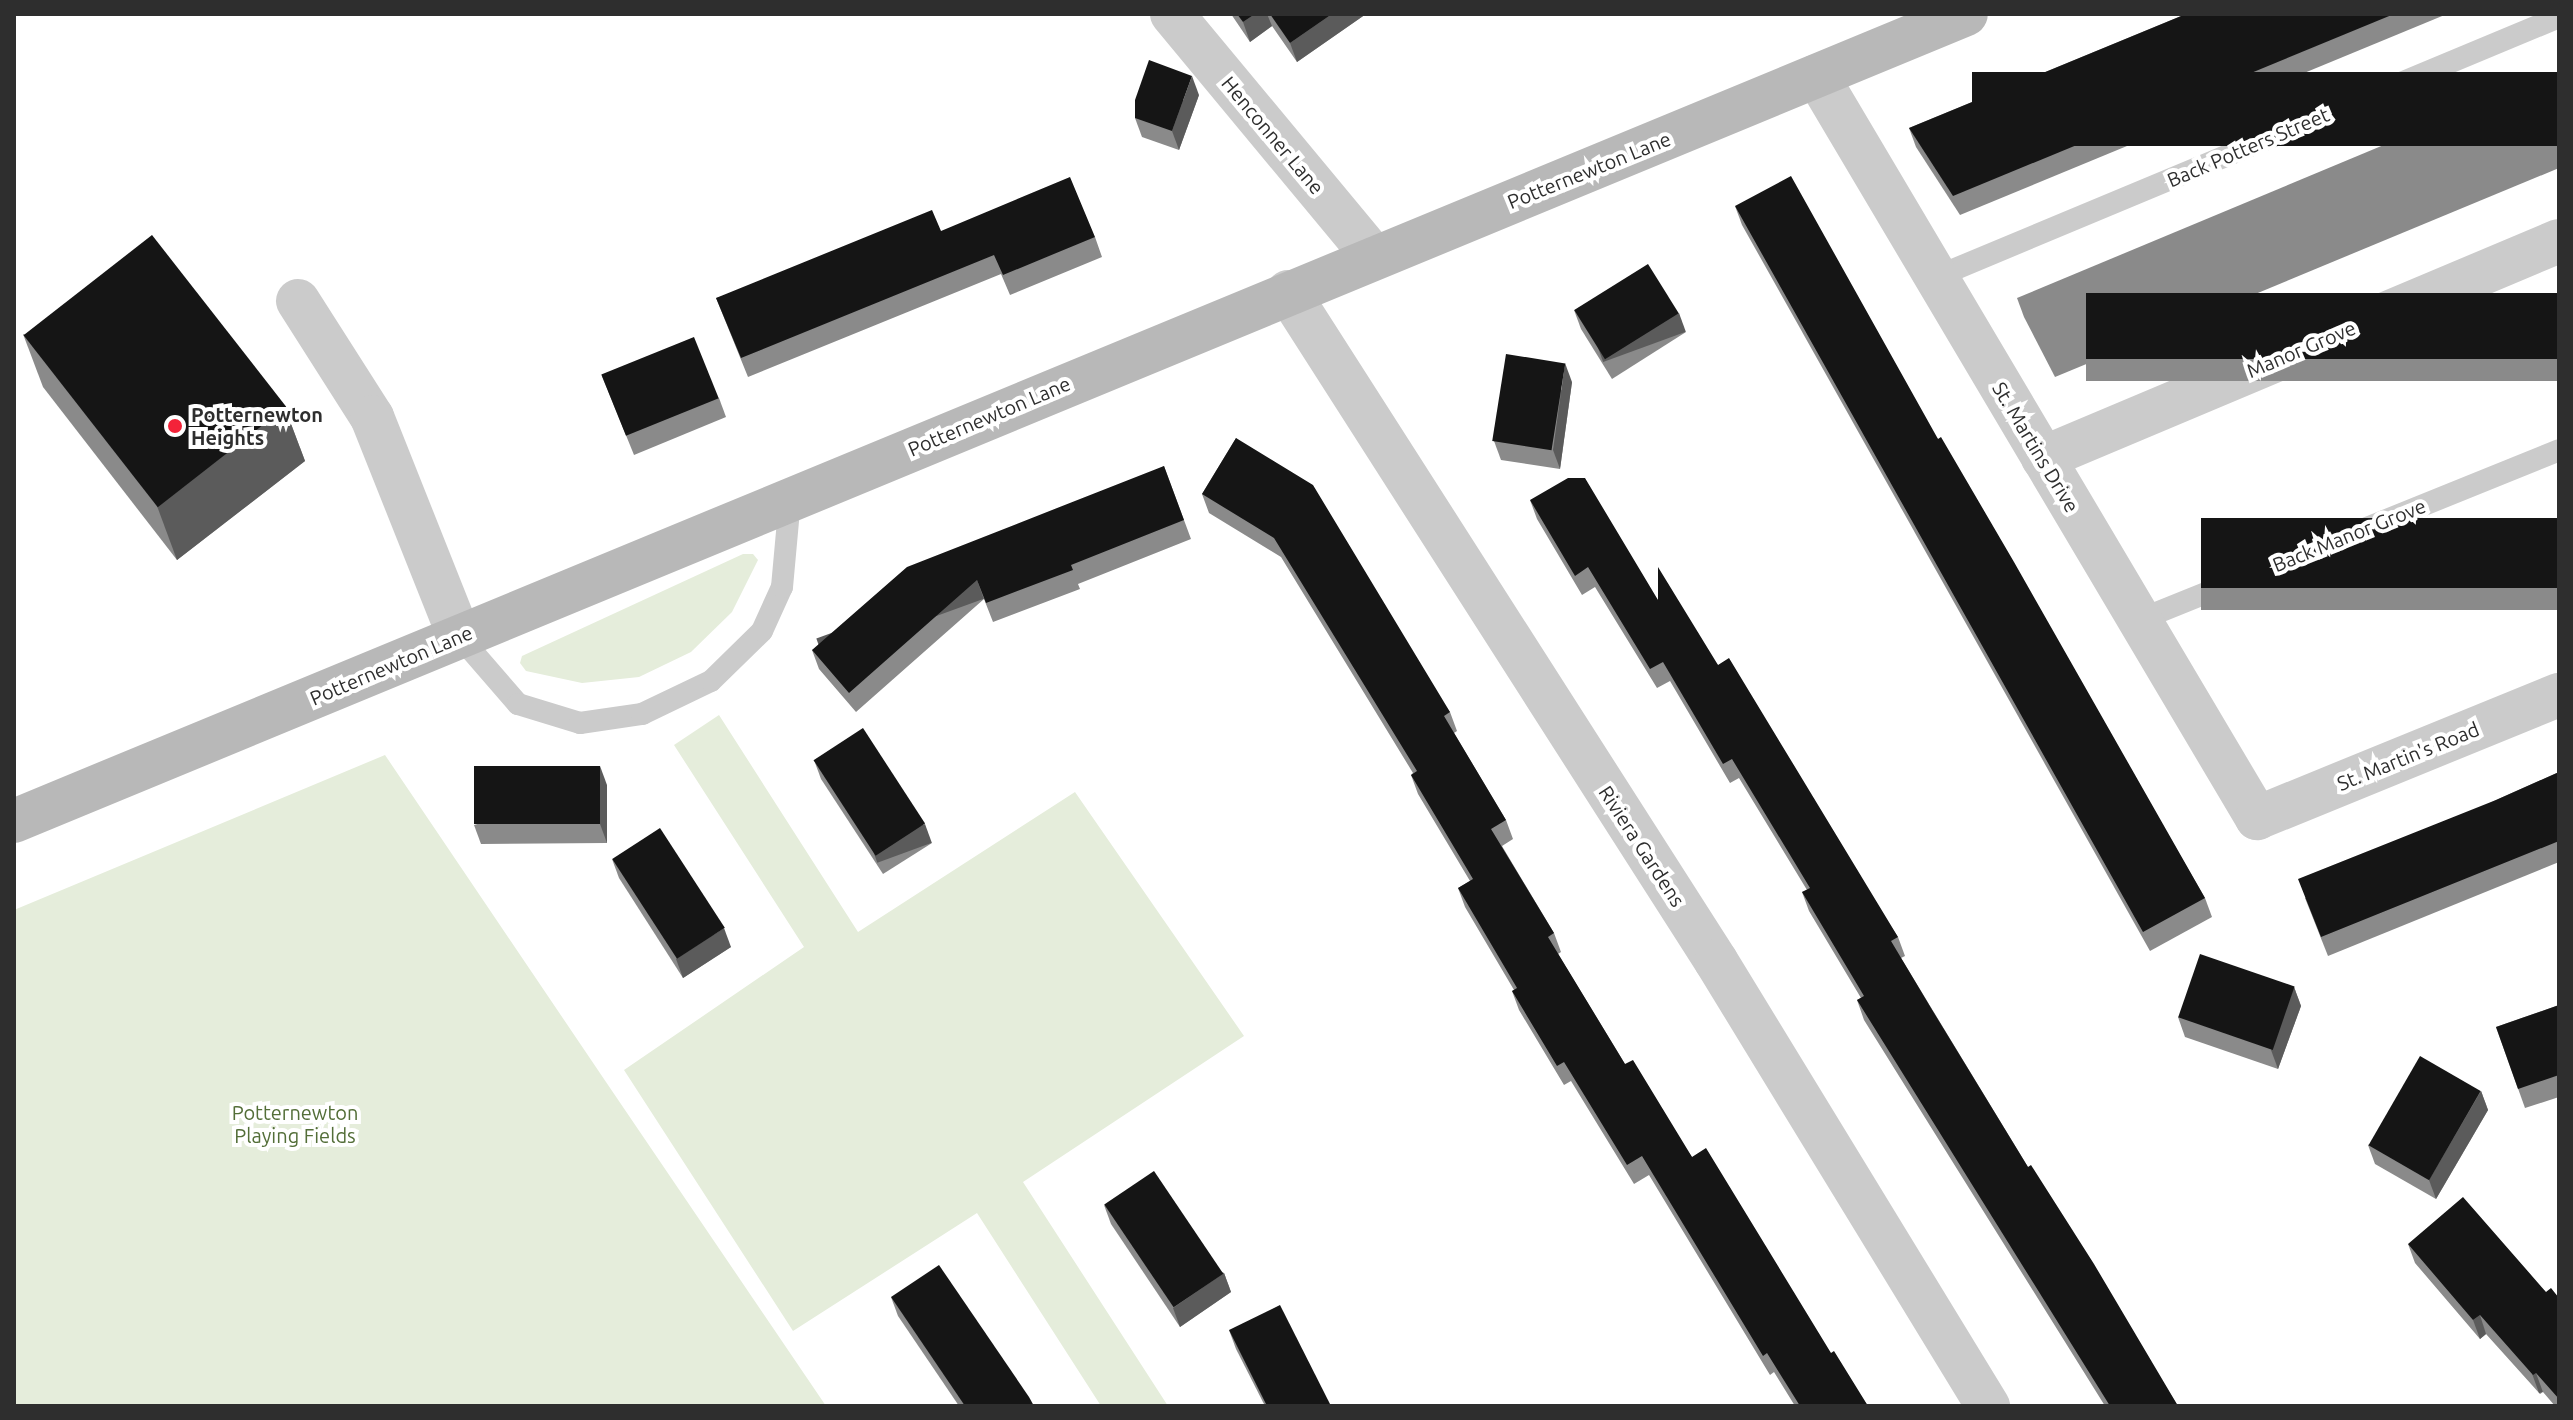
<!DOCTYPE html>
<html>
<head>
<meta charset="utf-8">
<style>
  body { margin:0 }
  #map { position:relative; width:2573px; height:1420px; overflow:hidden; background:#fff; font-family:Ubuntu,sans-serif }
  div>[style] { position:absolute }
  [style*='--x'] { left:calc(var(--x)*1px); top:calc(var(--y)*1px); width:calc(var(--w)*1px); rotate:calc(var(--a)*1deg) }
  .green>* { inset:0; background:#e5eddb }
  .service>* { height:22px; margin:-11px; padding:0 11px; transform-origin:11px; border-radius:11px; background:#cbcbcb }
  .minor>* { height:44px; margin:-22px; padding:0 22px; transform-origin:22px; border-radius:22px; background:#cbcbcb }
  .secondary>* { height:44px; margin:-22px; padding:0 22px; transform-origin:22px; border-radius:22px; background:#b8b8b8 }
  .wall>* { inset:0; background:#8a8a8a; transform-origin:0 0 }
  .shaded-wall>* { inset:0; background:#5b5b5b; transform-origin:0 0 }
  .building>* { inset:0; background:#151515; transform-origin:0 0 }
  .dots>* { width:22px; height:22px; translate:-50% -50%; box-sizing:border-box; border:4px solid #fff; border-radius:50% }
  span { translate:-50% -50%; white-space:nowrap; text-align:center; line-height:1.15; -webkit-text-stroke:8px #fff; paint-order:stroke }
  .street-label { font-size:20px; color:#2e2e2e }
  .poi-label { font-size:20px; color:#2e2e2e; font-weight:700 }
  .left { translate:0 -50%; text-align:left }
  .park-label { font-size:20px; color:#536e38 }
  .frame { position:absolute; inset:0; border:16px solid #2e2e2e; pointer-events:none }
</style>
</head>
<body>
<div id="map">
  <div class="green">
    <div style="clip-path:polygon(743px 554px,753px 554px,758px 560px,732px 612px,691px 652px,639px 677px,582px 683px,526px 671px,520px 663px,522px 656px)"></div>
    <div style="clip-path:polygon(719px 715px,858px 932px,1075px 792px,1244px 1036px,1023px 1182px,1168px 1406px,1101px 1406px,977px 1213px,793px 1331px,624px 1070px,804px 947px,674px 745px)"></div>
    <div style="clip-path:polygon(385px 755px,606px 1082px,826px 1406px,14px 1406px,14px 910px)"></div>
  </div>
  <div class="service">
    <div style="--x:1936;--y:277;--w:675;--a:-22.65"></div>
    <div style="--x:2139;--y:620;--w:453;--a:-22"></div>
    <div style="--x:459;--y:636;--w:90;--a:49.1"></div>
    <div style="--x:518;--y:704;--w:65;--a:17"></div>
    <div style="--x:580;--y:723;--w:63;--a:-8.3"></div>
    <div style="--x:642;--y:714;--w:76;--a:-25.6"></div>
    <div style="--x:711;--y:681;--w:71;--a:-44.4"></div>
    <div style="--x:762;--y:631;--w:48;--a:-65.6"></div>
    <div style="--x:782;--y:587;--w:88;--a:-84.8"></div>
  </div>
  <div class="minor">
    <div style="--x:1172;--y:14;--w:316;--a:50.3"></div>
    <div style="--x:1817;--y:76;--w:863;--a:59.33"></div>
    <div style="--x:2257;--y:818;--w:326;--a:-22.2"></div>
    <div style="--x:1288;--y:292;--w:794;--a:57.39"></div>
    <div style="--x:1716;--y:961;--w:522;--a:58.57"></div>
    <div style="--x:298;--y:301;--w:138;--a:57.5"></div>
    <div style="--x:372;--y:417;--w:236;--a:68.3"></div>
    <div style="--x:2043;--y:458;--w:560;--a:-22.81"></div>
  </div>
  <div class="secondary">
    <div style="--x:14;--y:821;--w:2112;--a:-22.46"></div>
  </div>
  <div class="wall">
    <div style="clip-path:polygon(1231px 14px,1366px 14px,1297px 62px,1272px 26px,1250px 42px)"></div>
    <div style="clip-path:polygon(2186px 14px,2447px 14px,1960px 215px,1916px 147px,1909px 128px)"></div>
    <div style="clip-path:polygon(2559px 72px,2559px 168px,2055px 377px,2024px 317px,2017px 298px)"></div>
    <div style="clip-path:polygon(1199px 95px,1179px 150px,1142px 137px,1135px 118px)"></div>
    <div style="clip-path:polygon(1735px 206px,1938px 439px,2205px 898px,2212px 917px,2150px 951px,1742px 225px)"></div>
    <div style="clip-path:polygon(941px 231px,1095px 237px,1102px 257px,1010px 295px,1001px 274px,748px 377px,716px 298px)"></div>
    <div style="left:2559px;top:293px;width:88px;height:473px;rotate:90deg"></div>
    <div style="clip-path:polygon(1574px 310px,1686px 332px,1612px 379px,1581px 329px)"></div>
    <div style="clip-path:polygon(23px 334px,285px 408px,305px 461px,177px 560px,43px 387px)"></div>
    <div style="clip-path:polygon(602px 376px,719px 398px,726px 417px,634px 455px)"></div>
    <div style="clip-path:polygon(1572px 382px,1560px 469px,1501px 460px,1494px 441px)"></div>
    <div style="clip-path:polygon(1236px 438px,1450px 712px,1457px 731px,1454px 733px,1506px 820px,1513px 839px,1502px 846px,1554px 933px,1561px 952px,1558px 954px,1625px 1064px,1692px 1157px,1868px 1406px,1795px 1406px,1774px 1372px,1770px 1375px,1649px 1175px,1634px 1184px,1571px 1081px,1564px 1085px,1519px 1010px,1512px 991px,1514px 990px,1465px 907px,1458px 888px,1470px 881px,1418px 794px,1411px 775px,1413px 773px,1281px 557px,1209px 513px,1202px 494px)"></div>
    <div style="clip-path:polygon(1164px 466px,1191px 539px,1078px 584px,1080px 589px,993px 622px,984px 599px,856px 712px,819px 669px,812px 650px)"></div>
    <div style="clip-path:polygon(1530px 500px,1658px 600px,1718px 665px,1898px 937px,1905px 956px,1901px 958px,2028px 1167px,2178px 1406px,2105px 1406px,1864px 1020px,1857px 1000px,1861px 998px,1809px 911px,1802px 892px,1807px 890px,1739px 778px,1730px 783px,1670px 681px,1657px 688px,1595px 587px,1582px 595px,1537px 519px)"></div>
    <div style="left:2559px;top:518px;width:92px;height:358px;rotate:90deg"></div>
    <div style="clip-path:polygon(814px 760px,932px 843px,883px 874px,821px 779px)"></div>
    <div style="clip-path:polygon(2559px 772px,2559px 862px,2328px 956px,2305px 898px,2496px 800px)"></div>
    <div style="clip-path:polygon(607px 785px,607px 843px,481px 844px,474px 825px)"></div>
    <div style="clip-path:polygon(612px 859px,731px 947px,683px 978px,619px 878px)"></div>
    <div style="clip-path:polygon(2294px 987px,2301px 1006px,2278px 1069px,2185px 1037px,2178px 1017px)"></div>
    <div style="clip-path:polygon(2559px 1005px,2559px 1097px,2525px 1108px,2496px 1027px)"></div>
    <div style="clip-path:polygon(2481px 1091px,2488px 1110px,2436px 1199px,2375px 1164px,2368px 1145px)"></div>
    <div style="clip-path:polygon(1104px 1205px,1224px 1273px,1231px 1292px,1180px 1327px,1111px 1224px)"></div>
    <div style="clip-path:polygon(2408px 1244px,2559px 1298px,2559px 1406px,2555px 1406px,2543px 1392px,2540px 1394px,2486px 1334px,2480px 1339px,2415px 1263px)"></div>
    <div style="clip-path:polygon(891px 1297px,1034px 1406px,959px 1406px,898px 1316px)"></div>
    <div style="clip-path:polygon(1229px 1330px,1331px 1406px,1265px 1406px,1236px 1349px)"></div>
  </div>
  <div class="shaded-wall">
    <div style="clip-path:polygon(1255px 14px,1267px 14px,1272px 26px,1250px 42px,1243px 22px)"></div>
    <div style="clip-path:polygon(1332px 14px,1366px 14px,1297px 62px,1290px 43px)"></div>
    <div style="clip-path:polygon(1192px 76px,1199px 95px,1179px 150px,1172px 131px)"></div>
    <div style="left:1679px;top:313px;width:20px;height:88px;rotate:70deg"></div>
    <div style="clip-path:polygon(1565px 363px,1572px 382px,1560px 469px,1553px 450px)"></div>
    <div style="clip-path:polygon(285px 408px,305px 461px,177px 560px,157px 506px)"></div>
    <div style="left:977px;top:580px;width:20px;height:171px;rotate:70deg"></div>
    <div style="clip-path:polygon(600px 766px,607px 785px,607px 843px,600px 824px)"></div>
    <div style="left:925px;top:824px;width:20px;height:58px;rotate:70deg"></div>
    <div style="clip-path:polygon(724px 928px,731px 947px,683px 978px,676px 959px)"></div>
    <div style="clip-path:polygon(2294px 987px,2301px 1006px,2278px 1069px,2271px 1050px)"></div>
    <div style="clip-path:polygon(2481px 1091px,2488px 1110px,2436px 1199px,2429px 1180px)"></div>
    <div style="clip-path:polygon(1224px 1273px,1231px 1292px,1180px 1327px,1173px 1308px)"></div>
    <div style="clip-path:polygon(2480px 1315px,2486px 1334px,2480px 1339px,2473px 1320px)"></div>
    <div style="left:2536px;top:1373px;width:20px;height:4px;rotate:70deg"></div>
  </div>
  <div class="building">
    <div style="clip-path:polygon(1237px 14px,1255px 14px,1243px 22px)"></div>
    <div style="clip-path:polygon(1270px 14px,1332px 14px,1290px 43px)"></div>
    <div style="clip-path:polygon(2186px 14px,2394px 14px,1953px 196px,1909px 128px)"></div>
    <div style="clip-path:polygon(1149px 60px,1192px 76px,1172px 131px,1135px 118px,1135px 100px)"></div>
    <div style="left:2559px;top:72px;width:74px;height:587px;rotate:90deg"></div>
    <div style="clip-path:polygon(1791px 176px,1938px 439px,1941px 437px,2014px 562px,2205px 898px,2143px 932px,1735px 206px)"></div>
    <div style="clip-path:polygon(1070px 177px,1095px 237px,1003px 275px,994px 255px,741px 358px,716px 298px,932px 210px,941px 231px)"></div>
    <div style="left:152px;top:235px;width:218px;height:163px;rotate:52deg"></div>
    <div style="left:1648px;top:264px;width:58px;height:87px;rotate:58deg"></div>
    <div style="left:2559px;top:293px;width:66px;height:473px;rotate:90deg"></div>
    <div style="left:694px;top:337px;width:66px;height:100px;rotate:68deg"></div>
    <div style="left:1506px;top:354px;width:60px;height:88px;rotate:9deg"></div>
    <div style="clip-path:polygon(1236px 438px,1313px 485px,1450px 712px,1444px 716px,1506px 820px,1491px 829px,1554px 933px,1548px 937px,1585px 998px,1625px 1064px,1633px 1060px,1692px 1157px,1706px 1148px,1831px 1353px,1834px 1351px,1868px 1406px,1800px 1406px,1767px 1353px,1763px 1356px,1642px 1156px,1627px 1165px,1564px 1062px,1557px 1066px,1512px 991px,1517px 988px,1458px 888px,1473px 879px,1411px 775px,1417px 771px,1274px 538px,1202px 494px)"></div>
    <div style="clip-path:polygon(1164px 466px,1184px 520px,1071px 565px,1073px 570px,986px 603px,977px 580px,849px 693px,812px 650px,907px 567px)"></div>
    <div style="clip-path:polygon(1568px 478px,1585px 478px,1658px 600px,1658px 567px,1718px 665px,1729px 658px,1898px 937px,1891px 941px,1931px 1008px,2028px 1167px,2031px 1165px,2094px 1264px,2178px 1406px,2110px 1406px,1857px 1000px,1864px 996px,1802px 892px,1810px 888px,1732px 759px,1723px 764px,1663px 662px,1650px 669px,1588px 567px,1575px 576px,1530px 500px)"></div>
    <div style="left:2559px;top:518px;width:70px;height:358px;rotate:90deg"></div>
    <div style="left:863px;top:728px;width:114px;height:59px;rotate:57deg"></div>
    <div style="left:600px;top:766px;width:58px;height:126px;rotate:90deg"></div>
    <div style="clip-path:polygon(2559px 772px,2559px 841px,2321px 937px,2298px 879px,2496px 800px)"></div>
    <div style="left:660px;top:828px;width:119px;height:57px;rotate:57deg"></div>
    <div style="left:2200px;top:954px;width:100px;height:67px;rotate:19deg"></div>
    <div style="clip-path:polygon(2559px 1005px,2559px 1075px,2518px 1089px,2496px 1027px)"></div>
    <div style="left:2420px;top:1056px;width:70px;height:103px;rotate:30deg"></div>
    <div style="left:1154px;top:1171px;width:124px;height:60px;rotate:56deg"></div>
    <div style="clip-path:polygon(2463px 1197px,2546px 1292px,2551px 1288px,2559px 1298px,2559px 1399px,2536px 1373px,2533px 1375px,2480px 1315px,2473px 1320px,2408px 1244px)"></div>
    <div style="clip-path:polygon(939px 1265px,1029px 1397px,1034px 1406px,965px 1406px,891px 1297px)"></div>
    <div style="clip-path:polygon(1280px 1305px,1331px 1406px,1267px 1406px,1229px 1330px)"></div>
  </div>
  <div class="dots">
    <div style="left:175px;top:426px;background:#f32339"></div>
  </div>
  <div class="street-label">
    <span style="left:1273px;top:135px;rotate:50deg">Henconner Lane</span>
    <span style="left:2248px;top:147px;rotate:-23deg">Back Potters Street</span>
    <span style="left:1589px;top:170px;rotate:-22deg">Potternewton Lane</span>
    <span style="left:2301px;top:349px;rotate:-23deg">Manor Grove</span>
    <span style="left:989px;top:416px;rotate:-23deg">Potternewton Lane</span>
    <span style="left:2036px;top:447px;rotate:59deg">St. Martins Drive</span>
    <span style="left:2349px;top:535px;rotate:-22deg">Back Manor Grove</span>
    <span style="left:391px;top:665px;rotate:-23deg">Potternewton Lane</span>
    <span style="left:2408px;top:756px;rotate:-22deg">St. Martin's Road</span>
    <span style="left:1642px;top:846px;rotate:57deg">Riviera Gardens</span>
  </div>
  <div class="poi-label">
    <span class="left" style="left:191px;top:426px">Potternewton<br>Heights</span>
  </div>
  <div class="park-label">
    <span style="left:295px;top:1124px">Potternewton<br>Playing Fields</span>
  </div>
  <div class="frame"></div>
</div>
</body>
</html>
